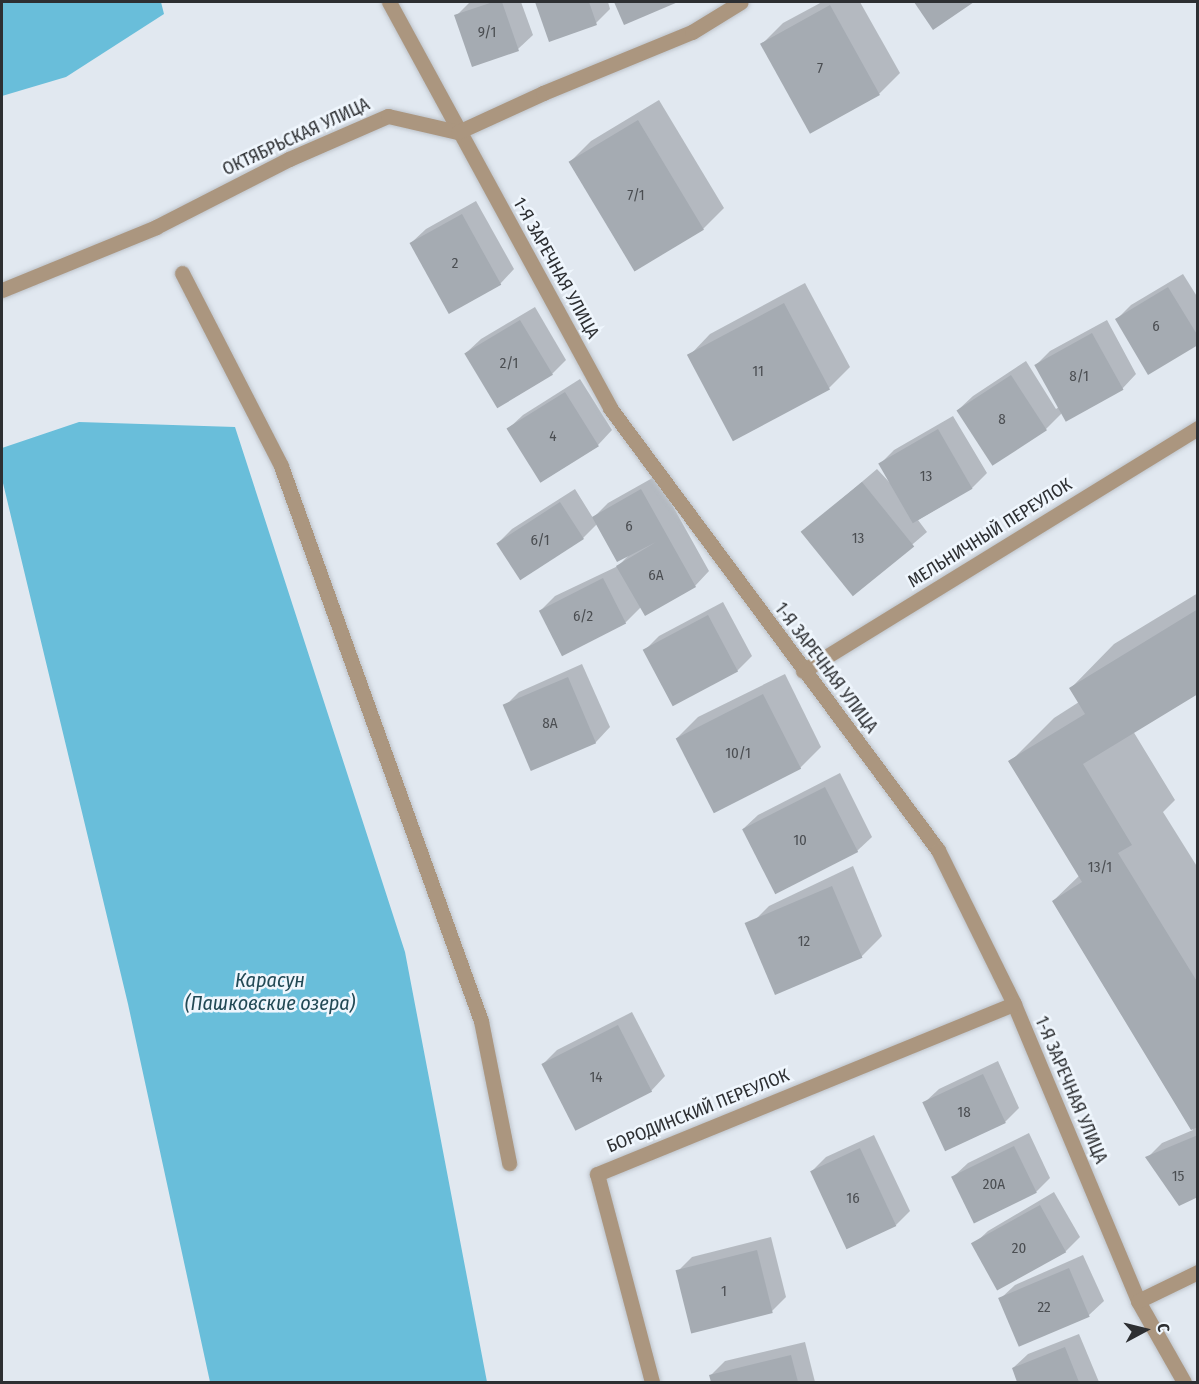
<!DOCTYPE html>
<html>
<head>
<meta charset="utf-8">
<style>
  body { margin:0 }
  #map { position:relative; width:1199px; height:1384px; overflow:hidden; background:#e1e8f0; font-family:"Fira Sans Condensed",sans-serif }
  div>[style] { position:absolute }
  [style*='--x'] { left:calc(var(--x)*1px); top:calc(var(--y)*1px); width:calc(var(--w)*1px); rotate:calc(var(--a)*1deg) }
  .water>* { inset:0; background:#69beda }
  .shadow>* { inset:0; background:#0003 }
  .building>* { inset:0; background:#a5abb2; transform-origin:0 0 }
  .roads { filter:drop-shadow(0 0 2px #bdc3ca) drop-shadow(0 0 2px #bdc3ca) }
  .minor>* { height:15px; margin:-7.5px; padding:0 7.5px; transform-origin:7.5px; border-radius:7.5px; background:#ab967f }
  span { translate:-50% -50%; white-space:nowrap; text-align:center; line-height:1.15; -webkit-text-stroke:5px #eff6fd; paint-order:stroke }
  .number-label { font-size:15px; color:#4b4e52 }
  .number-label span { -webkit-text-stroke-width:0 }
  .street-label { font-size:18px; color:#2d2f32 }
  .water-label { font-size:20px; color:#224955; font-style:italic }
  .frame { position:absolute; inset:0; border:3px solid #2d2f32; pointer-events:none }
  .north { position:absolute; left:1115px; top:1300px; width:60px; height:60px; -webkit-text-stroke:4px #eff6fd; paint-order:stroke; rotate:83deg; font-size:16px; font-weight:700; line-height:24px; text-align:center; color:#2d2f32 }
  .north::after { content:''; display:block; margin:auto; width:21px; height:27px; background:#2d2f32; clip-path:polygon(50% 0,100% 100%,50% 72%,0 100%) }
</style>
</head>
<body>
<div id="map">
  <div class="water">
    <div style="clip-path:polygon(2px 2px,161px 2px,164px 14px,66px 77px,2px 96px)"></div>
    <div style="clip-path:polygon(79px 422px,235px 427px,405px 952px,487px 1382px,210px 1382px,128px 1004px,2px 479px,2px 448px)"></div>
  </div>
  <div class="shadow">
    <div style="clip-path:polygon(470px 2px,521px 2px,533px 35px,518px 49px,473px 66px,456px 16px)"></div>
    <div style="clip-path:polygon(536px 2px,608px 2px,610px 9px,596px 23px,550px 40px)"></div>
    <div style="clip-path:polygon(616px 2px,675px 2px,625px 23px)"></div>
    <div style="clip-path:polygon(822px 2px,860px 2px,900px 73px,879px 94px,762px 44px,783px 23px)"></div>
    <div style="clip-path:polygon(915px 2px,972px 2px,933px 28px)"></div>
    <div style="clip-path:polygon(659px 100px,724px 208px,703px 229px,570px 162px,591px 141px)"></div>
    <div style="clip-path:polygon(476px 201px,514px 269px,500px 284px,411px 243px,426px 229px)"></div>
    <div style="clip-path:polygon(1183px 274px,1198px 298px,1198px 344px,1117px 319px,1131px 305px)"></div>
    <div style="clip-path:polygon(805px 283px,850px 367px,829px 388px,689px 356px,710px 334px)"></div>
    <div style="clip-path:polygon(535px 307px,566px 360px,552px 374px,466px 353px,481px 339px)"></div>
    <div style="clip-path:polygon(1107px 320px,1136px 374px,1122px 389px,1062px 413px,1046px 429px,958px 410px,973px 396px,1026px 361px,1056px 409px,1059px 407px,1036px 365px,1050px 351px)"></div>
    <div style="clip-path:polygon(580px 379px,612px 430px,598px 445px,508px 429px,523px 415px)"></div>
    <div style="clip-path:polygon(953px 416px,987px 473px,972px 488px,918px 520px,927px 532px,854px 594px,803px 532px,877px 469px,891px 484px,880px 464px,894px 450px)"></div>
    <div style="clip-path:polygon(656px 476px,709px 571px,695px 586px,641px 607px,626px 622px,563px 654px,541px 610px,555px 596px,618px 566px,629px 555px,597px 524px,583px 538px,498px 543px,512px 529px,575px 489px,593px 518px,608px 503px)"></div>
    <div style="clip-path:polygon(1198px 593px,1198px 692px,1133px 731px,1175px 800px,1163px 812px,1198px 868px,1198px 1125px,1193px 1128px,1198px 1128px,1198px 1195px,1147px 1158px,1162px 1143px,1193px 1130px,1053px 901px,1080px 875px,1010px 762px,1054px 718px,1079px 702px,1071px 688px,1114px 644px)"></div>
    <div style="clip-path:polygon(723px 602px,752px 656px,737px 671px,645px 650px,659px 636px)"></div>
    <div style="clip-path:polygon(582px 664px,610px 727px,596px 742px,532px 769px,505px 706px,519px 692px)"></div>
    <div style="clip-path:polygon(785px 674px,821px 747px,800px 768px,677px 738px,698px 717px)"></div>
    <div style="clip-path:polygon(840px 773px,872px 837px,857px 851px,743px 829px,758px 815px)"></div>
    <div style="clip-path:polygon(853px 866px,882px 936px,861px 957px,748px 927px,769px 906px)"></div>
    <div style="clip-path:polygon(632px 1012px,665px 1076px,651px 1091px,542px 1065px,557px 1050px)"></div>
    <div style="clip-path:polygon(998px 1061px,1019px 1108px,1005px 1122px,924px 1103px,939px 1089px)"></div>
    <div style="clip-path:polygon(1029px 1133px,1050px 1178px,1036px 1192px,953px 1177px,968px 1163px)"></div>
    <div style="clip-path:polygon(874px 1135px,910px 1211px,896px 1225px,812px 1171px,826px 1157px)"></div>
    <div style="clip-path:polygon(1054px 1192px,1080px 1237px,1066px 1251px,973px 1245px,988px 1231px)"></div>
    <div style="clip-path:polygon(771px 1237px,786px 1297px,772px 1311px,677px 1272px,692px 1257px)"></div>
    <div style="clip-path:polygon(1083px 1255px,1104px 1301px,1089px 1315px,1000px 1299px,1015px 1285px)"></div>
    <div style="clip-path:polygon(1079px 1334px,1099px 1382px,1019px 1382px,1013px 1368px,1028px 1354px)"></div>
    <div style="clip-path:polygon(805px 1342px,815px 1382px,713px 1382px,711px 1375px,725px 1361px)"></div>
  </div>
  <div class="building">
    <div style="clip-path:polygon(493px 2px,502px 2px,519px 51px,472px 67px,454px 15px)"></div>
    <div style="clip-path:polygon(535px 2px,589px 2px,597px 25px,549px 42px)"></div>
    <div style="clip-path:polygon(614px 2px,678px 2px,624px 25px)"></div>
    <div style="clip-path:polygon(914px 2px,974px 2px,933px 30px)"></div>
    <div style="left:830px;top:5px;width:103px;height:80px;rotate:61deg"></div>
    <div style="left:638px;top:120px;width:128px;height:81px;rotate:59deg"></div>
    <div style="left:462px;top:214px;width:81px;height:60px;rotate:61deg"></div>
    <div style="clip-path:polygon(1168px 287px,1198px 336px,1198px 345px,1148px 375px,1115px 319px)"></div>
    <div style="left:784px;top:303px;width:98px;height:110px;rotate:62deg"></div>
    <div style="left:520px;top:320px;width:64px;height:65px;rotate:59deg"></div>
    <div style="left:1092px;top:333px;width:65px;height:66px;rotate:61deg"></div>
    <div style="left:1011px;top:375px;width:66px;height:65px;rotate:57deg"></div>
    <div style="left:565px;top:392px;width:64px;height:69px;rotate:58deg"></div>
    <div style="left:938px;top:429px;width:69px;height:69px;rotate:60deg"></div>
    <div style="left:862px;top:482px;width:83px;height:79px;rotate:51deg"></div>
    <div style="clip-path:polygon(641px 489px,696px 587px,645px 616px,616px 566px,656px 542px,617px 562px,592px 517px)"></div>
    <div style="left:560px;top:502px;width:44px;height:76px;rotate:57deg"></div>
    <div style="left:603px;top:578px;width:51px;height:72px;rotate:63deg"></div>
    <div style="clip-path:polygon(1198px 609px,1198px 694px,1083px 764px,1132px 845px,1118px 853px,1198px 983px,1198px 1127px,1191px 1130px,1052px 901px,1082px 882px,1008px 761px,1085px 714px,1069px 688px)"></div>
    <div style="left:708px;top:615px;width:64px;height:74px;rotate:62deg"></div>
    <div style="left:568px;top:677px;width:72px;height:71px;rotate:67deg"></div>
    <div style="left:763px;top:694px;width:84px;height:98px;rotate:63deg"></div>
    <div style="left:825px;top:787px;width:73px;height:93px;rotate:63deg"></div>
    <div style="left:832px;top:886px;width:78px;height:95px;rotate:67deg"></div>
    <div style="left:618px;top:1025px;width:75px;height:86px;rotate:63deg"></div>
    <div style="left:983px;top:1074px;width:54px;height:67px;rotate:65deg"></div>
    <div style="clip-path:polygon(1198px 1135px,1198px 1197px,1179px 1206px,1145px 1157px)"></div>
    <div style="left:1014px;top:1146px;width:52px;height:70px;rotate:64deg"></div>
    <div style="left:860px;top:1148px;width:86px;height:55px;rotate:65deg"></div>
    <div style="left:1040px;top:1205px;width:54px;height:79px;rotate:61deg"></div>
    <div style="left:757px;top:1250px;width:65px;height:84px;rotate:76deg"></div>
    <div style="left:1069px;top:1268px;width:53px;height:77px;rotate:67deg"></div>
    <div style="clip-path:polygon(1065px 1347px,1079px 1382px,1017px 1382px,1012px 1368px)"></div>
    <div style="clip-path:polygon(791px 1355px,798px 1382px,711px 1382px,709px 1375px)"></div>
  </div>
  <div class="roads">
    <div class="minor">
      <div style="--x:389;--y:2;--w:462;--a:61.4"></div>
      <div style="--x:610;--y:408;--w:550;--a:53.42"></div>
      <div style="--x:938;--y:850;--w:172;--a:63.7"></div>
      <div style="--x:1014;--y:1004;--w:322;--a:67.3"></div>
      <div style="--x:1138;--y:1301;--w:93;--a:60.4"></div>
      <div style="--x:182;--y:273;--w:217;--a:62.8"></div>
      <div style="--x:281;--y:466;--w:590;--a:70.18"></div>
      <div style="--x:481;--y:1021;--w:145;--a:78.8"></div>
      <div style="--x:2;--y:290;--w:166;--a:-22.2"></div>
      <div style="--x:156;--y:227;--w:149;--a:-27.1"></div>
      <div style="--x:289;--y:159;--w:108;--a:-23.5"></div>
      <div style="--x:388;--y:116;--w:72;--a:12.9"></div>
      <div style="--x:458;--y:132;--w:94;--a:-24.6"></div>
      <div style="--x:543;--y:93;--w:161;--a:-22.3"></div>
      <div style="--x:692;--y:32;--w:57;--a:-31.5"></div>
      <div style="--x:803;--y:671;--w:464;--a:-31.6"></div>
      <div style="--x:1138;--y:1301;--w:67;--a:-25.8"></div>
      <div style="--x:652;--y:1382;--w:215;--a:-104.8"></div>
      <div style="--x:597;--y:1174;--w:450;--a:-22.2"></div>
    </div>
  </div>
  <div class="number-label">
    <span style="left:487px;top:33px">9/1</span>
    <span style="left:820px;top:69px">7</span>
    <span style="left:636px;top:196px">7/1</span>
    <span style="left:455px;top:264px">2</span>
    <span style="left:1156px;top:327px">6</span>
    <span style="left:509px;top:364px">2/1</span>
    <span style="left:758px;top:372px">11</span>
    <span style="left:1079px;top:377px">8/1</span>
    <span style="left:1002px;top:420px">8</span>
    <span style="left:553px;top:437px">4</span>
    <span style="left:926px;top:477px">13</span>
    <span style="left:629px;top:527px">6</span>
    <span style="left:858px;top:539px">13</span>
    <span style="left:540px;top:541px">6/1</span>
    <span style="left:656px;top:576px">6А</span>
    <span style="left:583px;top:617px">6/2</span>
    <span style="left:550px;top:724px">8А</span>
    <span style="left:738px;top:754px">10/1</span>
    <span style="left:800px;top:841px">10</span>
    <span style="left:1100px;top:868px">13/1</span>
    <span style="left:804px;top:942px">12</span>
    <span style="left:596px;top:1078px">14</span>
    <span style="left:964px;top:1113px">18</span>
    <span style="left:1178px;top:1177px">15</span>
    <span style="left:994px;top:1185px">20А</span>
    <span style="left:853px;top:1199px">16</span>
    <span style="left:1019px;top:1249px">20</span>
    <span style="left:724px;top:1292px">1</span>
    <span style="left:1044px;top:1308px">22</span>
  </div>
  <div class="street-label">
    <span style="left:296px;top:137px;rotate:-25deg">ОКТЯБРЬСКАЯ УЛИЦА</span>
    <span style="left:556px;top:268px;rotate:61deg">1-Я ЗАРЕЧНАЯ УЛИЦА</span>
    <span style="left:990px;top:533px;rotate:-32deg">МЕЛЬНИЧНЫЙ ПЕРЕУЛОК</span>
    <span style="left:826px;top:668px;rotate:53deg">1-Я ЗАРЕЧНАЯ УЛИЦА</span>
    <span style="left:1071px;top:1090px;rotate:67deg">1-Я ЗАРЕЧНАЯ УЛИЦА</span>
    <span style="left:698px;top:1111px;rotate:-22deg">БОРОДИНСКИЙ ПЕРЕУЛОК</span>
  </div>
  <div class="water-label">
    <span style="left:270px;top:992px">Карасун<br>(Пашковские озера)</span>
  </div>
  <div class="frame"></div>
  <div class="north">С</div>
</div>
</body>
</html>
